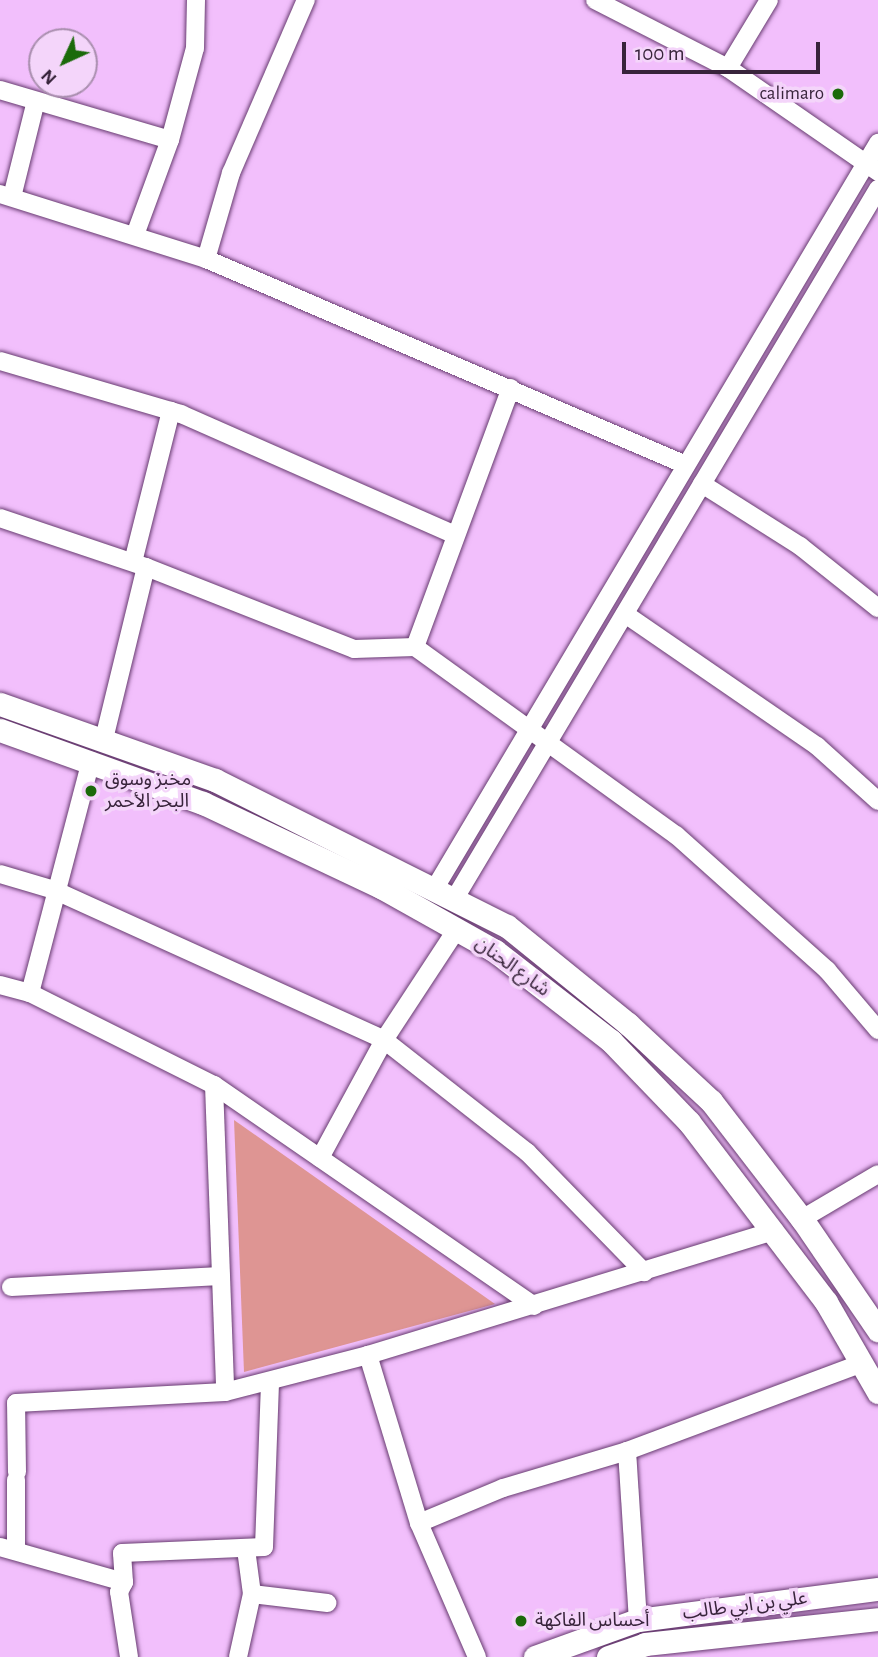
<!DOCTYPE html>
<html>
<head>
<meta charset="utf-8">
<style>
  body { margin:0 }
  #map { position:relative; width:878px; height:1657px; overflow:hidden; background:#f2bffc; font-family:"Alegreya Sans","Noto Sans Arabic",sans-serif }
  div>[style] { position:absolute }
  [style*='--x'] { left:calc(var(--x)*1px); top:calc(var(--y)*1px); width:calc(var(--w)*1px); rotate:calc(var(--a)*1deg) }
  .green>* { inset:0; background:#de9593 }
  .roads { filter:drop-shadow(0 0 2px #673b70) drop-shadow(0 0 2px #673b70) }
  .minor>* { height:18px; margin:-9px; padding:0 9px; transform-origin:9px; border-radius:9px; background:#fff }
  .major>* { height:23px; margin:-11.5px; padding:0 11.5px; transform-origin:11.5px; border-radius:11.5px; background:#fff }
  .dots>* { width:19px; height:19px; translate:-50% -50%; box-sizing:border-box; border:4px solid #f4d5fa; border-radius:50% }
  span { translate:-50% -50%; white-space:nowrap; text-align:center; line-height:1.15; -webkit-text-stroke:7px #f4d5fa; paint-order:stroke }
  .poi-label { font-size:19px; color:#38243b }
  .right { translate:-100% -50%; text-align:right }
  .left { translate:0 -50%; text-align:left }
  .street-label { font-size:19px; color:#38243b }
  .north { position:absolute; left:28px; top:28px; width:70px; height:70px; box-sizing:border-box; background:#f4d5fa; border:2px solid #a98eae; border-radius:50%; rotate:225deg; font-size:19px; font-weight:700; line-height:28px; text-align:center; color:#38243b }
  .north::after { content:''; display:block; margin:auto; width:24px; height:32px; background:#1b6a0a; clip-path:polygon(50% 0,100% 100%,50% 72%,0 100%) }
  .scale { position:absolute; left:622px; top:42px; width:198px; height:32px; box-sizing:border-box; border:4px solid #38243b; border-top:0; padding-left:9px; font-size:21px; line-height:24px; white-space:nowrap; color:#38243b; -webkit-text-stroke:5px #f4d5fa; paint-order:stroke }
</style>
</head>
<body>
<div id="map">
  <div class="green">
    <div style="clip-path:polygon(234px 1120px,495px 1304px,244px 1372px)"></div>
  </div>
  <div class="roads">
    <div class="minor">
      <div style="--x:595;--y:0;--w:149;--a:27.1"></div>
      <div style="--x:728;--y:68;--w:183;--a:34.7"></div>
      <div style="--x:728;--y:68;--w:79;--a:-58.9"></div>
      <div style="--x:0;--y:90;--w:177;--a:16.4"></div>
      <div style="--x:0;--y:194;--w:216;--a:17.5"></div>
      <div style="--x:206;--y:259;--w:522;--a:23.23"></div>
      <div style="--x:12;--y:197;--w:99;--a:-76"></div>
      <div style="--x:135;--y:235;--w:101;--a:-69.8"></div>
      <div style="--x:170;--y:140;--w:95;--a:-74.8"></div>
      <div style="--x:195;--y:48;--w:48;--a:-88.8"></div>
      <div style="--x:206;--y:259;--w:90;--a:-73.8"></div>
      <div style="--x:231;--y:173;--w:189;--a:-66.6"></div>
      <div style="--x:0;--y:361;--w:189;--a:16.3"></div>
      <div style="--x:181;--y:414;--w:300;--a:23.8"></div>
      <div style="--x:702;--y:484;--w:116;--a:32.3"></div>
      <div style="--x:800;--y:546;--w:100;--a:38.5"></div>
      <div style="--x:0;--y:518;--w:154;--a:18.6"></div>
      <div style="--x:146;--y:567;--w:224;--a:21.5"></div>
      <div style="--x:354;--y:649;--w:61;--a:-1.9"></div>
      <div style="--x:415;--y:647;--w:322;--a:35.8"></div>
      <div style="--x:676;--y:835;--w:203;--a:41.8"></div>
      <div style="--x:827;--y:970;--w:79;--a:49.6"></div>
      <div style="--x:133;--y:562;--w:156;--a:-75.9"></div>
      <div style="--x:625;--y:614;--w:233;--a:34.5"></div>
      <div style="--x:817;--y:746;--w:82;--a:42"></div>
      <div style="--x:415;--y:647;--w:276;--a:-69.7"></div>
      <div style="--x:104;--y:739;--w:177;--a:-76.3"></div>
      <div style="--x:0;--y:874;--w:56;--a:16.5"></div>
      <div style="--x:54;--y:890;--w:362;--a:24.4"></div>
      <div style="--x:384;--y:1040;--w:182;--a:38.1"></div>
      <div style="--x:527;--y:1152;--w:168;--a:45.7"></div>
      <div style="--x:435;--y:888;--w:867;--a:-59.26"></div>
      <div style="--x:455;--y:898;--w:826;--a:-59.18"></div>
      <div style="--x:0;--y:985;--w:31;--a:15"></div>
      <div style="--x:30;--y:993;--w:206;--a:26.6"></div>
      <div style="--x:214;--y:1085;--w:389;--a:34.6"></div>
      <div style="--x:30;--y:993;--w:240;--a:-75.3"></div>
      <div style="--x:214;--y:1085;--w:307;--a:87.9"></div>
      <div style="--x:320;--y:1158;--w:134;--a:-61.5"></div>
      <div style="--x:384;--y:1040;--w:133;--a:-56.7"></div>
      <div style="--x:802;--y:1219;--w:88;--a:-30.6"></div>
      <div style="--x:11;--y:1287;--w:210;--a:-3"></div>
      <div style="--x:368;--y:1355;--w:176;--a:73.1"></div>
      <div style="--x:419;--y:1523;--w:146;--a:66.6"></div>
      <div style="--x:627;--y:1451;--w:169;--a:86.3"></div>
      <div style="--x:17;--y:1472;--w:69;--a:-90.8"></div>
      <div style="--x:16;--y:1403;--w:209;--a:-3"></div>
      <div style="--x:225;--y:1392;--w:148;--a:-14.5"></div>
      <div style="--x:368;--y:1355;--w:425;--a:-17"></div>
      <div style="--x:16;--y:1480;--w:71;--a:90"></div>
      <div style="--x:419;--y:1523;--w:91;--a:-22.6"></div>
      <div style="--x:503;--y:1488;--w:129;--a:-16.6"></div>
      <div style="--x:627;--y:1451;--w:251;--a:-20.5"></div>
      <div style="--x:0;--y:1547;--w:129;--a:15.8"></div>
      <div style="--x:252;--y:1594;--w:76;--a:6.8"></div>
      <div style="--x:129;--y:1657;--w:66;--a:-98.7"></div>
      <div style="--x:119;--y:1592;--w:11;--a:-63"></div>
      <div style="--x:124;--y:1582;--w:29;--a:-94"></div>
      <div style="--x:122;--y:1553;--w:142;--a:-2.4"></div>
      <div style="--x:264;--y:1547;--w:166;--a:-87.9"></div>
      <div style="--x:238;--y:1657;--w:65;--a:-77.5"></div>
      <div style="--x:252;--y:1594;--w:45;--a:-97.6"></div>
    </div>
    <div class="major">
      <div style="--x:0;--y:704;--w:228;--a:19.5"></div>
      <div style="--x:215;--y:780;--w:326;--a:26.6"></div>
      <div style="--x:507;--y:926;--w:156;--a:39"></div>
      <div style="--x:628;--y:1024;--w:113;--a:42.9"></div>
      <div style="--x:711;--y:1101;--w:149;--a:52.4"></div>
      <div style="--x:802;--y:1219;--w:135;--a:55.6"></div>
      <div style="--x:0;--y:730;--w:216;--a:19.8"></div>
      <div style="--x:203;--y:803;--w:197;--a:25.3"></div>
      <div style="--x:381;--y:887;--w:131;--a:29.3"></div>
      <div style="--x:495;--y:951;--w:147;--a:37.8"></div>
      <div style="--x:611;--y:1041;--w:112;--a:46.1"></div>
      <div style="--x:689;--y:1122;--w:226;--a:52.7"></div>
      <div style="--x:826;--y:1302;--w:104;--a:60"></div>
      <div style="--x:535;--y:1657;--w:109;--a:-19.8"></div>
      <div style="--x:638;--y:1620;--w:242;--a:-7.4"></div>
      <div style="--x:608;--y:1657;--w:39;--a:-19"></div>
      <div style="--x:645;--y:1644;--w:234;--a:-6.1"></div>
    </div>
  </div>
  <div class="dots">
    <div style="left:838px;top:94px;background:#1b6a0a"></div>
    <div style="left:91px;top:791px;background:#1b6a0a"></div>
    <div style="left:521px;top:1621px;background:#1b6a0a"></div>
  </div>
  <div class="poi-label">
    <span class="right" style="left:824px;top:94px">calimaro</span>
    <span class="left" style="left:105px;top:791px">مخبز وسوق<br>البحر الأحمر</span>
    <span class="left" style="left:535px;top:1621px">أحساس الفاكهة</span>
  </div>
  <div class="street-label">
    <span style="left:512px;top:967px;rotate:36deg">شارع الحنان</span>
    <span style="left:745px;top:1606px;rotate:-7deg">علي بن ابي طالب</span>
  </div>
  <div class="north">N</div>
  <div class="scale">100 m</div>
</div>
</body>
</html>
